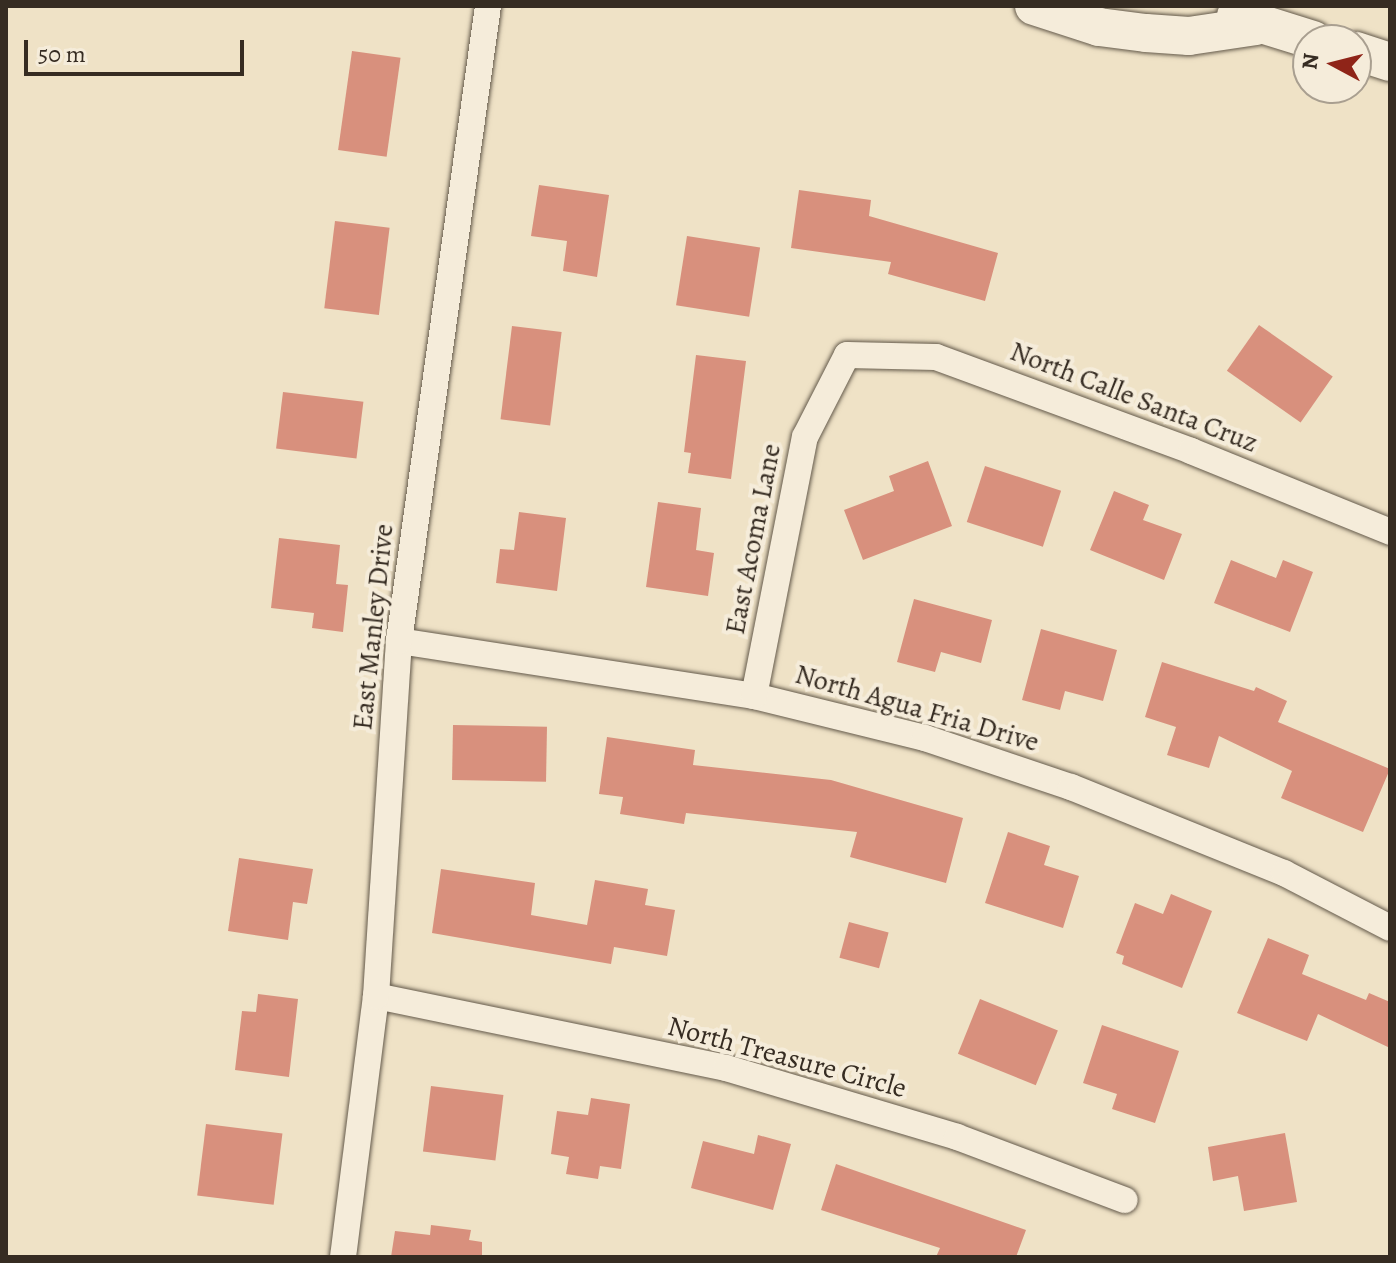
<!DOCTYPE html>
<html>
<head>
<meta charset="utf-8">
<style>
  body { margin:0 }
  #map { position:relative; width:1396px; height:1263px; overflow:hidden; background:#efe2c6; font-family:Alegreya,serif }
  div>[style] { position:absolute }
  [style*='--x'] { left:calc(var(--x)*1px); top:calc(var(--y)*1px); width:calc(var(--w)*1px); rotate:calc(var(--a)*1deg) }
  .building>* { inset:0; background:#d8907d; transform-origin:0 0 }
  .roads { filter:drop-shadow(0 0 2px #645a4b) drop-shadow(0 0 2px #645a4b) }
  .street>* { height:26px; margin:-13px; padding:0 13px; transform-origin:13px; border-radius:13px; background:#f5ecda }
  .secondary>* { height:38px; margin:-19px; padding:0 19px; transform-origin:19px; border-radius:19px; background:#f5ecda }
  span { translate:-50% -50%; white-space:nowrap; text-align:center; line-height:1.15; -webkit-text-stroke:8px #f5ecda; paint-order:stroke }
  .street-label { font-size:28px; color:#362c22 }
  .frame { position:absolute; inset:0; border:8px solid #362c22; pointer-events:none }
  .north { position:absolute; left:1292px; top:24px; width:80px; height:80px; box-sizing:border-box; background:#f5ecda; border:2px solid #a99f90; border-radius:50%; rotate:277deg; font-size:22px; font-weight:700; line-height:32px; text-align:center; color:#362c22 }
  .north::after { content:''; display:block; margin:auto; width:28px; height:36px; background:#8f2418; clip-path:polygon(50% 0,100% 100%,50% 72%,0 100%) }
  .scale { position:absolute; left:24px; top:40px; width:220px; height:36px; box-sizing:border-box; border:4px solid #362c22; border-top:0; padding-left:10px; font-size:24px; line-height:28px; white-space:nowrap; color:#362c22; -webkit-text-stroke:6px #f5ecda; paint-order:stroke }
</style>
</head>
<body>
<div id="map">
  <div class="building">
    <div style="left:352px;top:51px;width:49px;height:100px;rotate:8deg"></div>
    <div style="clip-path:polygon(539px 185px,609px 195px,597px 277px,563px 271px,567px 241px,531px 236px)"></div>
    <div style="clip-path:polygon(799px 190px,871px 200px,869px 216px,998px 253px,985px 301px,888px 274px,891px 262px,791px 248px)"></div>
    <div style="left:335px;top:221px;width:55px;height:88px;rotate:7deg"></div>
    <div style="left:687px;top:236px;width:74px;height:70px;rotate:9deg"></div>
    <div style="left:1259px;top:325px;width:90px;height:56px;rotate:35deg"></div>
    <div style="left:512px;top:326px;width:50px;height:94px;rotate:7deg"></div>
    <div style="clip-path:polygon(696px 355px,746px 361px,731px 479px,688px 473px,691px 453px,684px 452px)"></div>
    <div style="left:283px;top:392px;width:81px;height:57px;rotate:7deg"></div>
    <div style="clip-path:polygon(928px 461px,952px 526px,863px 560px,844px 510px,894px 491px,889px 476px)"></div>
    <div style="left:985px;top:466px;width:80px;height:59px;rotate:18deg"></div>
    <div style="clip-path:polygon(1114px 491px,1149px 505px,1143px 520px,1182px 534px,1164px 580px,1090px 550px)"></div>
    <div style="clip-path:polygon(658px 502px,701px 508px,696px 550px,714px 553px,708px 596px,646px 587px)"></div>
    <div style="clip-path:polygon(519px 512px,566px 518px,557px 591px,496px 583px,500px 549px,514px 550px)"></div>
    <div style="clip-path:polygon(279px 538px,340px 545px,336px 584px,348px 585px,343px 632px,312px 628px,314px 613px,271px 608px)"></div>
    <div style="clip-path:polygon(1231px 560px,1276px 578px,1283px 560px,1313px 572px,1290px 632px,1214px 603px)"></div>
    <div style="clip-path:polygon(914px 599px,992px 620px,981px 663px,941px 652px,935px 672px,897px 662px)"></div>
    <div style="clip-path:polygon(1041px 629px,1117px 650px,1103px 701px,1065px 691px,1060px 710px,1022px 700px)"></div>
    <div style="clip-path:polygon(1162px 662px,1254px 691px,1256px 687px,1287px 701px,1278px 722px,1390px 769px,1363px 832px,1281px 798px,1292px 771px,1219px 736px,1209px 768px,1167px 755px,1176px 727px,1145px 717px)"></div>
    <div style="left:453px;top:725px;width:94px;height:55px;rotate:1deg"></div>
    <div style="clip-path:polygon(607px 737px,695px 750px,693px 765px,831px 780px,963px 818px,946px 883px,850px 857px,857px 832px,686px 813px,684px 824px,620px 814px,623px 797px,599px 794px)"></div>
    <div style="clip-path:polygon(1008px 832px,1050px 846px,1044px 865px,1079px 876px,1063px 928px,985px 903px)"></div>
    <div style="clip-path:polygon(239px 858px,313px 869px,307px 904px,293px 902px,288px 940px,228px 931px)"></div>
    <div style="clip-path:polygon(441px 869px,535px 883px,531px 915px,587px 925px,595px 880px,648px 889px,645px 905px,675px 910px,667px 956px,614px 947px,611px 964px,432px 933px)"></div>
    <div style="clip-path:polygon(1171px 894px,1212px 911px,1182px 988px,1122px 964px,1124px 956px,1116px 953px,1135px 903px,1163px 914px)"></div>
    <div style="left:849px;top:922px;width:41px;height:37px;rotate:15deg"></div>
    <div style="clip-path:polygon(1268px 938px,1309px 955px,1302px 974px,1366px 1000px,1369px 993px,1390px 1002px,1390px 1048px,1318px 1014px,1307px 1041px,1237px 1013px)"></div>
    <div style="clip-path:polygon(258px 994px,298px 999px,289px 1077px,235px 1070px,242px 1011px,256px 1012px)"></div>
    <div style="left:980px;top:999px;width:84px;height:59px;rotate:22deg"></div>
    <div style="clip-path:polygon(1102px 1025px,1179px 1051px,1155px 1123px,1112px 1109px,1117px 1094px,1083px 1083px)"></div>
    <div style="left:431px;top:1086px;width:73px;height:66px;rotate:7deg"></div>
    <div style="clip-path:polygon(591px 1098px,630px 1104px,621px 1169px,600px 1166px,598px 1179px,566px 1174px,569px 1157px,551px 1154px,557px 1111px,588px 1115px)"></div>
    <div style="left:206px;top:1124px;width:77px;height:72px;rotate:7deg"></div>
    <div style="clip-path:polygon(1285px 1133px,1297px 1202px,1244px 1211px,1238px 1176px,1213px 1181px,1208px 1147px)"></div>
    <div style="clip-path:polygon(758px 1135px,791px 1144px,773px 1210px,691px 1188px,703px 1141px,754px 1154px)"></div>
    <div style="clip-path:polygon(836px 1164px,1026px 1230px,1016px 1257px,936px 1257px,940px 1248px,821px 1210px)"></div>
    <div style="clip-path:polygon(431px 1225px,471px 1230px,469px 1240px,482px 1242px,482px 1257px,391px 1257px,395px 1231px,430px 1235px)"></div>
  </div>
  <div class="roads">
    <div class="street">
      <div style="--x:399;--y:641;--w:359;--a:8.8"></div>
      <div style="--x:754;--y:696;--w:176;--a:13.8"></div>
      <div style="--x:925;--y:738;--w:154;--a:18.6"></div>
      <div style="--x:1071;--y:787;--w:230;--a:22"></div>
      <div style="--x:1284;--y:873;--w:119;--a:27.4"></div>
      <div style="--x:754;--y:696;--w:264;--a:-78.9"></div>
      <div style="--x:805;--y:437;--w:92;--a:-62.9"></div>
      <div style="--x:847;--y:355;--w:89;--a:1.3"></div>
      <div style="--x:936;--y:357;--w:272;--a:20.2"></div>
      <div style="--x:1191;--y:451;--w:215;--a:22.1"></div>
      <div style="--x:376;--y:996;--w:357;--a:11.6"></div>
      <div style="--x:726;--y:1068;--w:241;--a:16.6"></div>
      <div style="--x:957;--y:1137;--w:179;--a:20.6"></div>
      <div style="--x:343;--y:1257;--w:263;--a:-82.8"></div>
      <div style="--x:376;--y:996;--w:356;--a:-86.3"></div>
      <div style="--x:399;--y:641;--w:641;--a:-82.02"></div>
    </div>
    <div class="secondary">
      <div style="--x:1034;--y:6;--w:68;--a:17.9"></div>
      <div style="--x:1099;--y:27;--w:47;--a:7.3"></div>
      <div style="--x:1146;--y:33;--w:43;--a:4"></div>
      <div style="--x:1189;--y:36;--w:68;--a:-8.5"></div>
      <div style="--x:1236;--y:16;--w:81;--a:17.3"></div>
      <div style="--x:1356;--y:51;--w:36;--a:18"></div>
    </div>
  </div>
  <div class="street-label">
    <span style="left:1134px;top:397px;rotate:21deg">North Calle Santa Cruz</span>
    <span style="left:753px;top:539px;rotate:-79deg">East Acoma Lane</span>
    <span style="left:373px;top:627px;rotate:-84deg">East Manley Drive</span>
    <span style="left:917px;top:708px;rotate:16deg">North Agua Fria Drive</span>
    <span style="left:787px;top:1057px;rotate:15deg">North Treasure Circle</span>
  </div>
  <div class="frame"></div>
  <div class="north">N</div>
  <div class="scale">50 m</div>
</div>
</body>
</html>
